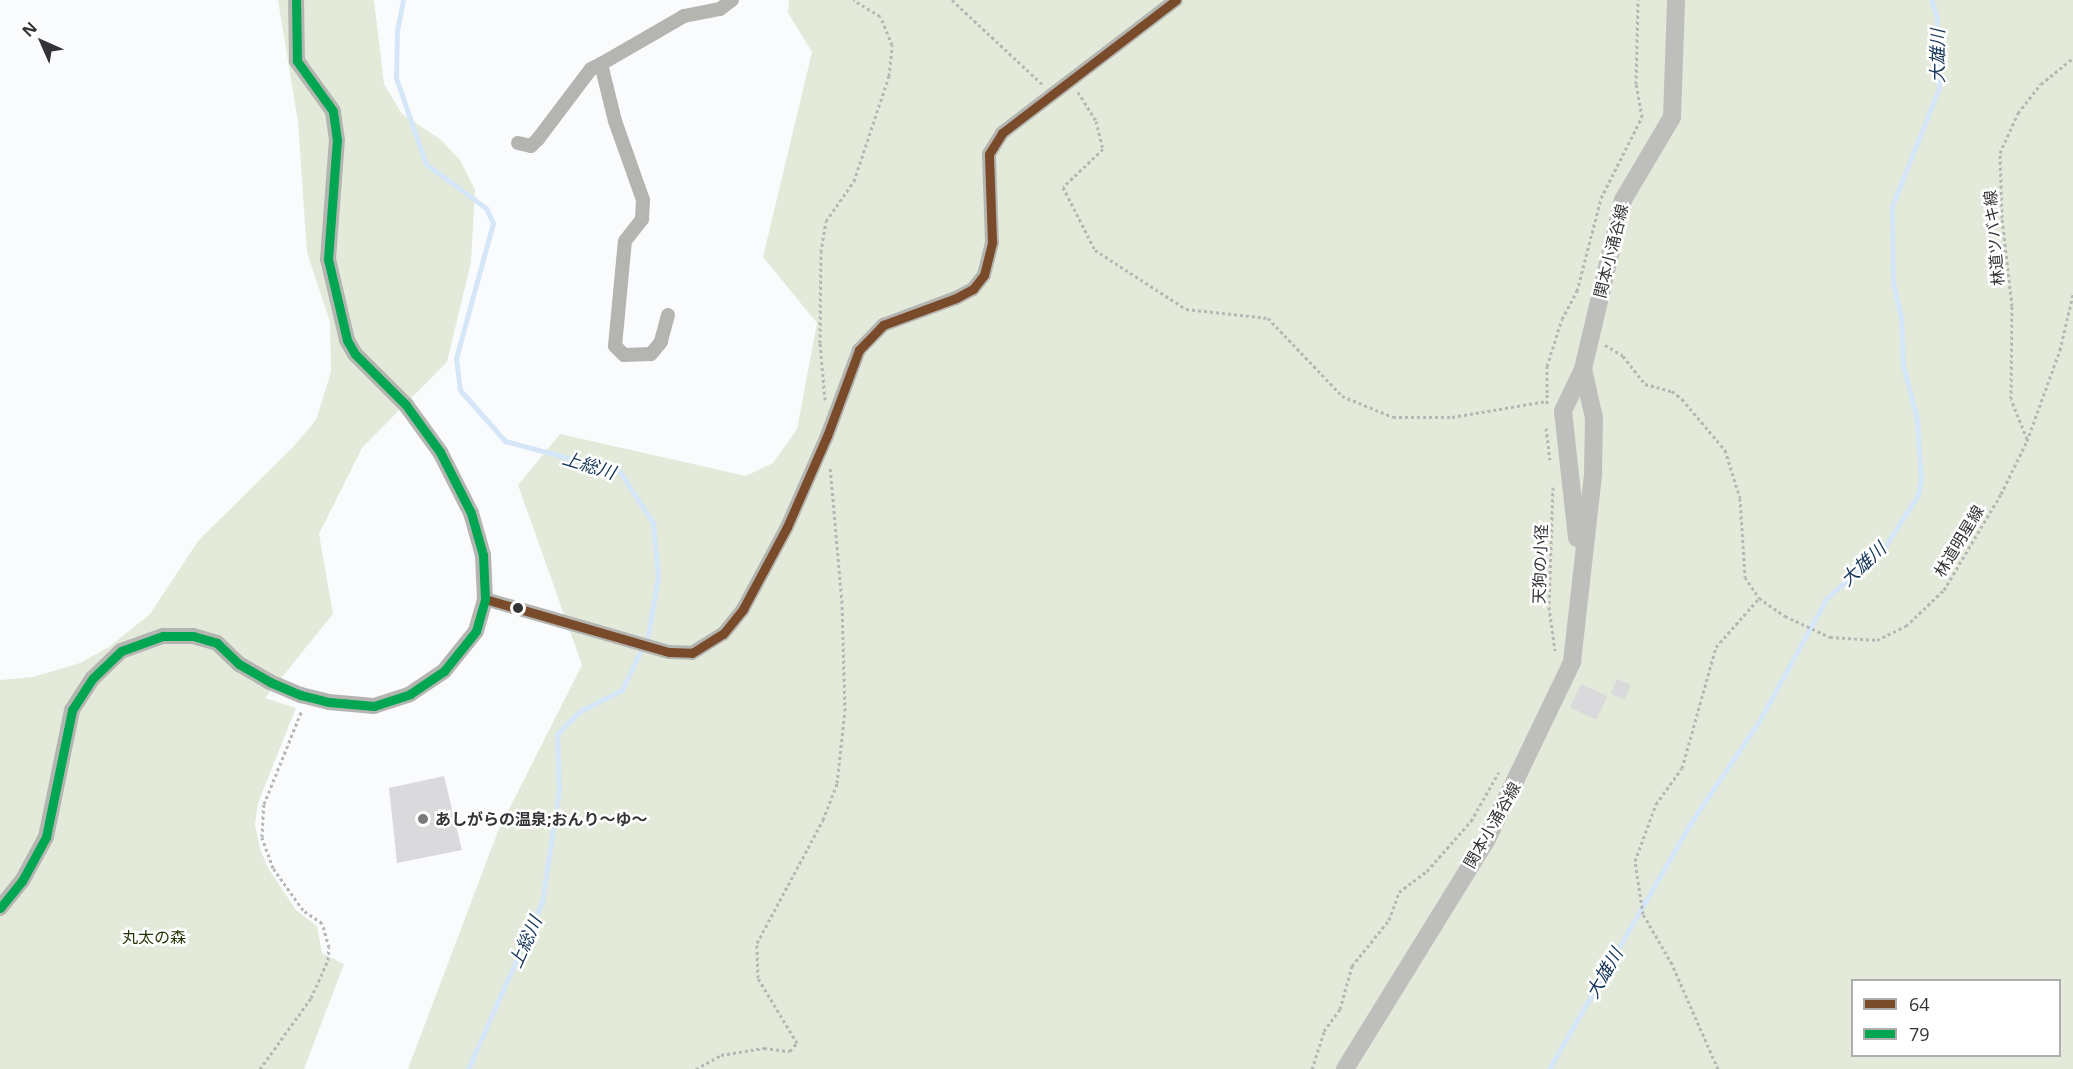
<!DOCTYPE html>
<html>
<head>
<meta charset="utf-8">
<style>
  body { margin:0 }
  #map { position:relative; width:2073px; height:1069px; overflow:hidden; background:#fafbfd; font-family:"Open Sans","Noto Sans JP",sans-serif }
  div>[style] { position:absolute }
  [style*='--x'] { left:calc(var(--x)*1px); top:calc(var(--y)*1px); width:calc(var(--w)*1px); rotate:calc(var(--a)*1deg) }
  .green>* { inset:0; background:#e3eada }
  .stream>* { height:5px; margin:-2.5px; padding:0 2.5px; transform-origin:2.5px; border-radius:2.5px; background:#d6e6f9 }
  .building>* { inset:0; background:#dadadd; transform-origin:0 0 }
  .path>* { height:3px; margin-top:-1.5px; transform-origin:0; background:repeating-linear-gradient(90deg,#b6b7b5 0 3px,transparent 0 6px) }
  .minor>* { height:14px; margin:-7px; padding:0 7px; transform-origin:7px; border-radius:7px; background:#b4b5b1 }
  .tertiary>* { height:16px; margin:-8px; padding:0 8px; transform-origin:8px; border-radius:8px; background:#b4b5b1 }
  .secondary>* { height:18px; margin:-9px; padding:0 9px; transform-origin:9px; border-radius:9px; background:#bebfbc }
  .bus-1>* { height:9px; margin:-4.5px; padding:0 4.5px; transform-origin:4.5px; border-radius:4.5px; background:#7a4b2a }
  .bus-2>* { height:9px; margin:-4.5px; padding:0 4.5px; transform-origin:4.5px; border-radius:4.5px; background:#00a651 }
  .dots>* { width:16px; height:16px; translate:-50% -50%; box-sizing:border-box; border:3px solid #fff; border-radius:50% }
  span { translate:-50% -50%; white-space:nowrap; text-align:center; line-height:1.15; -webkit-text-stroke:5px #fff; paint-order:stroke }
  .street-label { font-size:16px; color:#343437 }
  .poi-label { font-size:16px; color:#343437; font-weight:700 }
  .left { translate:0 -50%; text-align:left }
  .park-label { font-size:16px; color:#263504 }
  .water-label { font-size:18px; color:#153659; font-style:italic }
  .legend { position:absolute; left:1851px; top:979px; width:210px; height:78px; box-sizing:border-box; background:#fff; border:2px solid #aeaeaf; margin:0; padding:8px 10px; list-style:none; font-size:18px; color:#343437 }
  .legend li { display:flex; align-items:center; gap:12px; height:30px }
  .legend b { width:30px; border:2px solid #aeaeaf }
  .north { position:absolute; left:12px; top:12px; width:60px; height:60px; -webkit-text-stroke:4px #fff; paint-order:stroke; rotate:315deg; font-size:16px; font-weight:700; line-height:24px; text-align:center; color:#343437 }
  .north::after { content:''; display:block; margin:auto; width:21px; height:27px; background:#343437; clip-path:polygon(50% 0,100% 100%,50% 72%,0 100%) }
</style>
</head>
<body>
<div id="map">
  <div class="green">
    <div style="clip-path:polygon(278px 0,374px 0,384px 84px,402px 114px,440px 139px,460px 160px,475px 190px,471px 262px,447px 362px,362px 448px,319px 534px,333px 614px,265px 698px,296px 708px,258px 803px,255px 825px,260px 848px,268px 868px,296px 910px,317px 926px,322px 953px,344px 964px,304px 1069px,0 1069px,0 680px,33px 677px,80px 663px,109px 647px,150px 614px,198px 541px,293px 447px,316px 420px,331px 372px,330px 322px,307px 252px,298px 122px)"></div>
    <div style="clip-path:polygon(evenodd,789px 0,2073px 0,2073px 1069px,408px 1069px,498px 831px,582px 665px,518px 485px,560px 434px,746px 476px,773px 463px,797px 429px,817px 323px,763px 257px,812px 52px,788px 13px,789px 0,1852px 980px,2060px 980px,2060px 1056px,1852px 1056px,1852px 980px)"></div>
  </div>
  <div class="stream">
    <div style="--x:403;--y:0;--w:31;--a:101"></div>
    <div style="--x:397;--y:30;--w:48;--a:91.2"></div>
    <div style="--x:396;--y:78;--w:91;--a:70.8"></div>
    <div style="--x:426;--y:164;--w:74;--a:36.3"></div>
    <div style="--x:486;--y:208;--w:17;--a:65"></div>
    <div style="--x:493;--y:223;--w:140;--a:105.3"></div>
    <div style="--x:456;--y:358;--w:32;--a:83"></div>
    <div style="--x:460;--y:390;--w:68;--a:48.6"></div>
    <div style="--x:505;--y:441;--w:119;--a:15.1"></div>
    <div style="--x:620;--y:472;--w:61;--a:57.1"></div>
    <div style="--x:653;--y:523;--w:53;--a:84.6"></div>
    <div style="--x:658;--y:576;--w:60;--a:99.6"></div>
    <div style="--x:648;--y:635;--w:61;--a:115.3"></div>
    <div style="--x:622;--y:690;--w:47;--a:153.4"></div>
    <div style="--x:580;--y:711;--w:33;--a:135"></div>
    <div style="--x:557;--y:734;--w:56;--a:88"></div>
    <div style="--x:559;--y:790;--w:113;--a:98.6"></div>
    <div style="--x:542;--y:902;--w:183;--a:113.9"></div>
    <div style="--x:1549;--y:1069;--w:279;--a:-60.1"></div>
    <div style="--x:1688;--y:827;--w:128;--a:-56.2"></div>
    <div style="--x:1759;--y:721;--w:139;--a:-61.2"></div>
    <div style="--x:1826;--y:599;--w:81;--a:-42"></div>
    <div style="--x:1886;--y:545;--w:59;--a:-57.4"></div>
    <div style="--x:1918;--y:495;--w:15;--a:-79"></div>
    <div style="--x:1921;--y:480;--w:61;--a:-93.8"></div>
    <div style="--x:1917;--y:419;--w:56;--a:-104.5"></div>
    <div style="--x:1903;--y:365;--w:48;--a:-92.4"></div>
    <div style="--x:1901;--y:317;--w:36;--a:-103"></div>
    <div style="--x:1893;--y:282;--w:76;--a:-90.8"></div>
    <div style="--x:1892;--y:206;--w:127;--a:-68.3"></div>
    <div style="--x:1939;--y:88;--w:71;--a:-91.6"></div>
    <div style="--x:1937;--y:17;--w:18;--a:-109"></div>
  </div>
  <div class="building">
    <div style="left:1617px;top:679px;width:15px;height:16px;rotate:23deg"></div>
    <div style="left:1581px;top:684px;width:29px;height:26px;rotate:25deg"></div>
    <div style="clip-path:polygon(444px 776px,462px 850px,397px 863px,389px 788px)"></div>
  </div>
  <div class="path">
    <div style="--x:952;--y:0;--w:125;--a:43"></div>
    <div style="--x:1078;--y:92;--w:34;--a:58"></div>
    <div style="--x:1096;--y:121;--w:29;--a:76"></div>
    <div style="--x:1103;--y:149;--w:55;--a:136.5"></div>
    <div style="--x:1063;--y:187;--w:71;--a:63.1"></div>
    <div style="--x:1095;--y:250;--w:108;--a:33"></div>
    <div style="--x:1186;--y:309;--w:82;--a:6.3"></div>
    <div style="--x:1268;--y:318;--w:108;--a:46.5"></div>
    <div style="--x:1342;--y:396;--w:55;--a:22.4"></div>
    <div style="--x:1393;--y:417;--w:59;--a:0"></div>
    <div style="--x:1452;--y:417;--w:96;--a:-9.6"></div>
    <div style="--x:1605;--y:345;--w:21;--a:31"></div>
    <div style="--x:1623;--y:356;--w:36;--a:52"></div>
    <div style="--x:1645;--y:384;--w:28;--a:15"></div>
    <div style="--x:1672;--y:391;--w:13;--a:39"></div>
    <div style="--x:1682;--y:399;--w:67;--a:49.9"></div>
    <div style="--x:1725;--y:450;--w:50;--a:72.6"></div>
    <div style="--x:1740;--y:498;--w:79;--a:86.4"></div>
    <div style="--x:1745;--y:577;--w:25;--a:56"></div>
    <div style="--x:1759;--y:598;--w:32;--a:35"></div>
    <div style="--x:1785;--y:616;--w:50;--a:25"></div>
    <div style="--x:1830;--y:637;--w:47;--a:3.7"></div>
    <div style="--x:1877;--y:640;--w:32;--a:-26"></div>
    <div style="--x:1906;--y:626;--w:52;--a:-43.5"></div>
    <div style="--x:1944;--y:590;--w:112;--a:-59.3"></div>
    <div style="--x:2001;--y:494;--w:59;--a:-63.9"></div>
    <div style="--x:2027;--y:441;--w:97;--a:-70.1"></div>
    <div style="--x:2060;--y:350;--w:57;--a:-76.9"></div>
    <div style="--x:825;--y:400;--w:57;--a:-95"></div>
    <div style="--x:820;--y:343;--w:91;--a:-89.4"></div>
    <div style="--x:821;--y:252;--w:31;--a:-81"></div>
    <div style="--x:826;--y:221;--w:49;--a:-55"></div>
    <div style="--x:854;--y:181;--w:111;--a:-71.6"></div>
    <div style="--x:889;--y:76;--w:31;--a:-84"></div>
    <div style="--x:892;--y:45;--w:31;--a:-112"></div>
    <div style="--x:880;--y:16;--w:31;--a:-149"></div>
    <div style="--x:1547;--y:404;--w:38;--a:-90"></div>
    <div style="--x:1547;--y:366;--w:49;--a:-72.3"></div>
    <div style="--x:1562;--y:319;--w:32;--a:-62"></div>
    <div style="--x:1577;--y:291;--w:96;--a:-75.5"></div>
    <div style="--x:1601;--y:198;--w:91;--a:-63.2"></div>
    <div style="--x:1642;--y:117;--w:34;--a:-100"></div>
    <div style="--x:1636;--y:84;--w:84;--a:-88.6"></div>
    <div style="--x:1546;--y:428;--w:32;--a:83"></div>
    <div style="--x:2027;--y:439;--w:43;--a:-111.8"></div>
    <div style="--x:2011;--y:399;--w:93;--a:-89.4"></div>
    <div style="--x:2012;--y:306;--w:89;--a:-96.5"></div>
    <div style="--x:2002;--y:218;--w:65;--a:-91.8"></div>
    <div style="--x:2000;--y:153;--w:44;--a:-65.8"></div>
    <div style="--x:2018;--y:113;--w:37;--a:-52"></div>
    <div style="--x:2041;--y:84;--w:41;--a:-39.1"></div>
    <div style="--x:1553;--y:487;--w:120;--a:91.9"></div>
    <div style="--x:1549;--y:607;--w:44;--a:82.2"></div>
    <div style="--x:260;--y:1069;--w:87;--a:-54.3"></div>
    <div style="--x:311;--y:998;--w:42;--a:-65.9"></div>
    <div style="--x:328;--y:960;--w:13;--a:-86"></div>
    <div style="--x:329;--y:947;--w:25;--a:-106"></div>
    <div style="--x:322;--y:923;--w:23;--a:-146"></div>
    <div style="--x:303;--y:910;--w:52;--a:-125.5"></div>
    <div style="--x:273;--y:868;--w:33;--a:-110"></div>
    <div style="--x:262;--y:837;--w:33;--a:-87"></div>
    <div style="--x:264;--y:804;--w:101;--a:-68"></div>
    <div style="--x:696;--y:1069;--w:29;--a:-29"></div>
    <div style="--x:721;--y:1055;--w:44;--a:-9.2"></div>
    <div style="--x:764;--y:1048;--w:26;--a:7"></div>
    <div style="--x:790;--y:1051;--w:11;--a:-49"></div>
    <div style="--x:797;--y:1043;--w:76;--a:-121"></div>
    <div style="--x:758;--y:978;--w:35;--a:-92"></div>
    <div style="--x:757;--y:943;--w:140;--a:-61.8"></div>
    <div style="--x:823;--y:820;--w:40;--a:-69"></div>
    <div style="--x:837;--y:783;--w:72;--a:-83.7"></div>
    <div style="--x:845;--y:711;--w:108;--a:-91.6"></div>
    <div style="--x:842;--y:603;--w:138;--a:-95"></div>
    <div style="--x:1312;--y:1069;--w:40;--a:-72"></div>
    <div style="--x:1324;--y:1031;--w:27;--a:-54"></div>
    <div style="--x:1340;--y:1009;--w:45;--a:-74.4"></div>
    <div style="--x:1352;--y:966;--w:59;--a:-51.2"></div>
    <div style="--x:1389;--y:920;--w:30;--a:-70"></div>
    <div style="--x:1399;--y:892;--w:35;--a:-37"></div>
    <div style="--x:1427;--y:871;--w:67;--a:-48.7"></div>
    <div style="--x:1471;--y:821;--w:56;--a:-60.3"></div>
    <div style="--x:1718;--y:1069;--w:115;--a:-113.7"></div>
    <div style="--x:1672;--y:964;--w:58;--a:-120.1"></div>
    <div style="--x:1643;--y:914;--w:54;--a:-98.6"></div>
    <div style="--x:1635;--y:861;--w:61;--a:-69.8"></div>
    <div style="--x:1656;--y:804;--w:44;--a:-54.2"></div>
    <div style="--x:1682;--y:768;--w:126;--a:-74.3"></div>
    <div style="--x:1716;--y:647;--w:65;--a:-48.7"></div>
  </div>
  <div class="minor">
    <div style="--x:518;--y:143;--w:13;--a:13"></div>
    <div style="--x:531;--y:146;--w:10;--a:-45"></div>
    <div style="--x:538;--y:139;--w:88;--a:-52.9"></div>
    <div style="--x:591;--y:69;--w:11;--a:-27"></div>
    <div style="--x:668;--y:315;--w:28;--a:105"></div>
    <div style="--x:661;--y:342;--w:16;--a:130"></div>
    <div style="--x:651;--y:354;--w:27;--a:178"></div>
    <div style="--x:624;--y:355;--w:13;--a:-135"></div>
    <div style="--x:615;--y:346;--w:105;--a:-84.6"></div>
    <div style="--x:625;--y:241;--w:28;--a:-52"></div>
    <div style="--x:642;--y:219;--w:19;--a:-87"></div>
    <div style="--x:643;--y:200;--w:84;--a:-109.5"></div>
    <div style="--x:615;--y:121;--w:59;--a:-103.8"></div>
    <div style="--x:601;--y:64;--w:96;--a:-30"></div>
    <div style="--x:684;--y:16;--w:37;--a:-11"></div>
    <div style="--x:720;--y:9;--w:15;--a:-37"></div>
    <div style="--x:485;--y:599;--w:191;--a:16.1"></div>
    <div style="--x:669;--y:652;--w:23;--a:2"></div>
    <div style="--x:692;--y:653;--w:36;--a:-32"></div>
    <div style="--x:723;--y:634;--w:32;--a:-51"></div>
    <div style="--x:743;--y:609;--w:93;--a:-61.8"></div>
    <div style="--x:787;--y:527;--w:99;--a:-66.3"></div>
    <div style="--x:827;--y:436;--w:92;--a:-69.6"></div>
    <div style="--x:859;--y:350;--w:35;--a:-46"></div>
    <div style="--x:883;--y:325;--w:78;--a:-20.3"></div>
    <div style="--x:956;--y:298;--w:19;--a:-28"></div>
    <div style="--x:973;--y:289;--w:18;--a:-52"></div>
    <div style="--x:984;--y:275;--w:34;--a:-76"></div>
    <div style="--x:992;--y:242;--w:88;--a:-92"></div>
    <div style="--x:989;--y:154;--w:25;--a:-58"></div>
    <div style="--x:1002;--y:133;--w:219;--a:-37.4"></div>
  </div>
  <div class="tertiary">
    <div style="--x:0;--y:908;--w:35;--a:-51"></div>
    <div style="--x:22;--y:881;--w:50;--a:-61.4"></div>
    <div style="--x:46;--y:837;--w:130;--a:-78.4"></div>
    <div style="--x:72;--y:710;--w:38;--a:-57"></div>
    <div style="--x:93;--y:678;--w:39;--a:-44"></div>
    <div style="--x:121;--y:651;--w:45;--a:-19.7"></div>
    <div style="--x:163;--y:636;--w:30;--a:0"></div>
    <div style="--x:193;--y:636;--w:25;--a:16"></div>
    <div style="--x:217;--y:643;--w:30;--a:44"></div>
    <div style="--x:239;--y:664;--w:36;--a:30"></div>
    <div style="--x:270;--y:682;--w:34;--a:23"></div>
    <div style="--x:301;--y:695;--w:29;--a:14"></div>
    <div style="--x:329;--y:702;--w:45;--a:5.1"></div>
    <div style="--x:374;--y:706;--w:38;--a:-18"></div>
    <div style="--x:410;--y:694;--w:41;--a:-34.1"></div>
    <div style="--x:444;--y:671;--w:51;--a:-51.3"></div>
    <div style="--x:476;--y:631;--w:33;--a:-74"></div>
    <div style="--x:485;--y:599;--w:44;--a:-92.6"></div>
    <div style="--x:483;--y:555;--w:44;--a:-105.9"></div>
    <div style="--x:471;--y:513;--w:68;--a:-116.9"></div>
    <div style="--x:440;--y:452;--w:58;--a:-125.9"></div>
    <div style="--x:406;--y:405;--w:72;--a:-135"></div>
    <div style="--x:355;--y:354;--w:16;--a:-120"></div>
    <div style="--x:347;--y:340;--w:83;--a:-103.2"></div>
    <div style="--x:328;--y:259;--w:119;--a:-85.7"></div>
    <div style="--x:337;--y:140;--w:29;--a:-98"></div>
    <div style="--x:333;--y:111;--w:62;--a:-125.8"></div>
    <div style="--x:297;--y:61;--w:61;--a:-90.9"></div>
  </div>
  <div class="secondary">
    <div style="--x:1577;--y:538;--w:128;--a:-96.3"></div>
    <div style="--x:1563;--y:411;--w:47;--a:-64.5"></div>
    <div style="--x:1583;--y:369;--w:174;--a:-76.7"></div>
    <div style="--x:1623;--y:200;--w:96;--a:-59.4"></div>
    <div style="--x:1672;--y:117;--w:117;--a:-88"></div>
    <div style="--x:1345;--y:1069;--w:268;--a:-58.3"></div>
    <div style="--x:1486;--y:841;--w:199;--a:-64.3"></div>
    <div style="--x:1572;--y:662;--w:189;--a:-83.6"></div>
    <div style="--x:1593;--y:474;--w:56;--a:-89"></div>
    <div style="--x:1594;--y:418;--w:50;--a:-102.7"></div>
  </div>
  <div class="bus-1">
    <div style="--x:485;--y:599;--w:191;--a:16.1"></div>
    <div style="--x:669;--y:652;--w:23;--a:2"></div>
    <div style="--x:692;--y:653;--w:36;--a:-32"></div>
    <div style="--x:723;--y:634;--w:32;--a:-51"></div>
    <div style="--x:743;--y:609;--w:93;--a:-61.8"></div>
    <div style="--x:787;--y:527;--w:99;--a:-66.3"></div>
    <div style="--x:827;--y:436;--w:92;--a:-69.6"></div>
    <div style="--x:859;--y:350;--w:35;--a:-46"></div>
    <div style="--x:883;--y:325;--w:78;--a:-20.3"></div>
    <div style="--x:956;--y:298;--w:19;--a:-28"></div>
    <div style="--x:973;--y:289;--w:18;--a:-52"></div>
    <div style="--x:984;--y:275;--w:34;--a:-76"></div>
    <div style="--x:992;--y:242;--w:88;--a:-92"></div>
    <div style="--x:989;--y:154;--w:25;--a:-58"></div>
    <div style="--x:1002;--y:133;--w:219;--a:-37.4"></div>
  </div>
  <div class="bus-2">
    <div style="--x:0;--y:908;--w:35;--a:-51"></div>
    <div style="--x:22;--y:881;--w:50;--a:-61.4"></div>
    <div style="--x:46;--y:837;--w:130;--a:-78.4"></div>
    <div style="--x:72;--y:710;--w:38;--a:-57"></div>
    <div style="--x:93;--y:678;--w:39;--a:-44"></div>
    <div style="--x:121;--y:651;--w:45;--a:-19.7"></div>
    <div style="--x:163;--y:636;--w:30;--a:0"></div>
    <div style="--x:193;--y:636;--w:25;--a:16"></div>
    <div style="--x:217;--y:643;--w:30;--a:44"></div>
    <div style="--x:239;--y:664;--w:36;--a:30"></div>
    <div style="--x:270;--y:682;--w:34;--a:23"></div>
    <div style="--x:301;--y:695;--w:29;--a:14"></div>
    <div style="--x:329;--y:702;--w:45;--a:5.1"></div>
    <div style="--x:374;--y:706;--w:38;--a:-18"></div>
    <div style="--x:410;--y:694;--w:41;--a:-34.1"></div>
    <div style="--x:444;--y:671;--w:51;--a:-51.3"></div>
    <div style="--x:476;--y:631;--w:33;--a:-74"></div>
    <div style="--x:485;--y:599;--w:44;--a:-92.6"></div>
    <div style="--x:483;--y:555;--w:44;--a:-105.9"></div>
    <div style="--x:471;--y:513;--w:68;--a:-116.9"></div>
    <div style="--x:440;--y:452;--w:58;--a:-125.9"></div>
    <div style="--x:406;--y:405;--w:72;--a:-135"></div>
    <div style="--x:355;--y:354;--w:16;--a:-120"></div>
    <div style="--x:347;--y:340;--w:83;--a:-103.2"></div>
    <div style="--x:328;--y:259;--w:119;--a:-85.7"></div>
    <div style="--x:337;--y:140;--w:29;--a:-98"></div>
    <div style="--x:333;--y:111;--w:62;--a:-125.8"></div>
    <div style="--x:297;--y:61;--w:61;--a:-90.9"></div>
  </div>
  <div class="dots">
    <div style="left:518px;top:608px;background:#343437"></div>
    <div style="left:423px;top:819px;background:#797a7c"></div>
  </div>
  <div class="street-label">
    <span style="left:1994px;top:238px;rotate:-95deg">林道ツバキ線</span>
    <span style="left:1611px;top:251px;rotate:-76deg">関本小涌谷線</span>
    <span style="left:1959px;top:541px;rotate:-59deg">林道明星線</span>
    <span style="left:1540px;top:564px;rotate:-88deg">天狗の小径</span>
    <span style="left:1492px;top:825px;rotate:-60deg">関本小涌谷線</span>
  </div>
  <div class="poi-label">
    <span class="left" style="left:435px;top:819px">あしがらの温泉;おんり〜ゆ〜</span>
  </div>
  <div class="park-label">
    <span style="left:154px;top:937px">丸太の森</span>
  </div>
  <div class="water-label">
    <span style="left:1937px;top:56px;rotate:-90deg">大雄川</span>
    <span style="left:589px;top:465px;rotate:17deg">上総川</span>
    <span style="left:1863px;top:564px;rotate:-43deg">大雄川</span>
    <span style="left:525px;top:942px;rotate:-66deg">上総川</span>
    <span style="left:1604px;top:973px;rotate:-60deg">大雄川</span>
  </div>
  <ul class="legend">
  <li><b style="height:8px;background:#7a4b2a"></b>64</li>
  <li><b style="height:8px;background:#00a651"></b>79</li>
  </ul>
  <div class="north">N</div>
</div>
</body>
</html>
